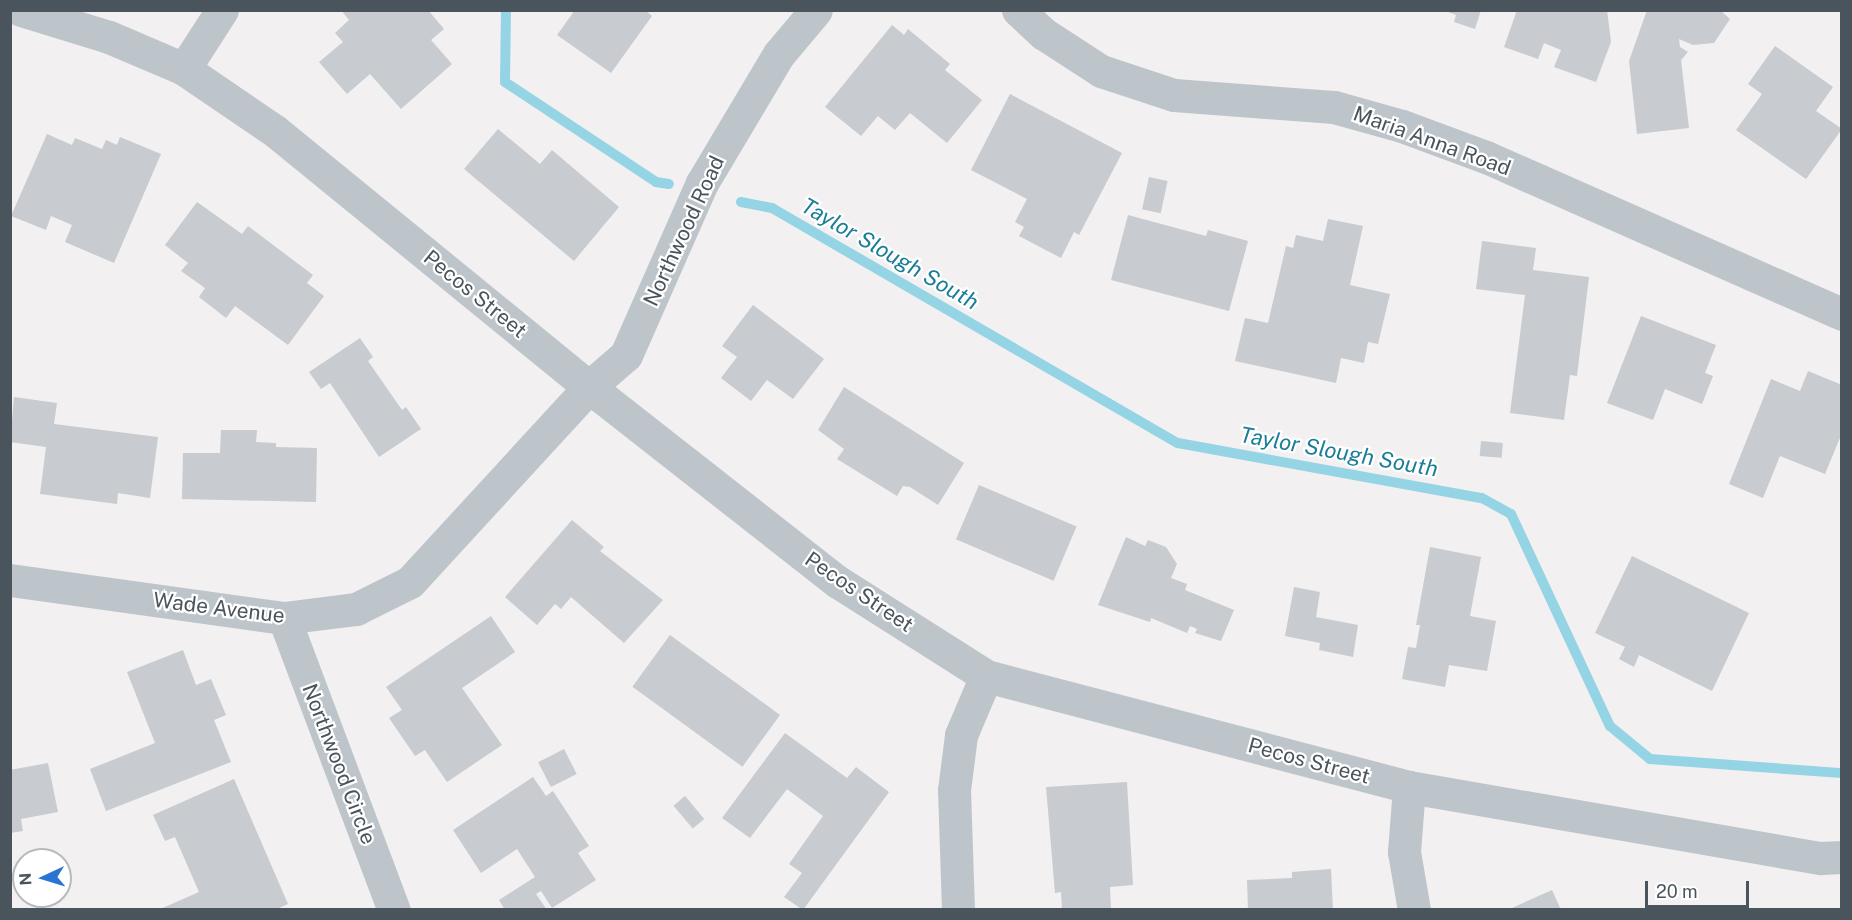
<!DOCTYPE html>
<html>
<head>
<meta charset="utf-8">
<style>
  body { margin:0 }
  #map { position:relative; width:1852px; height:920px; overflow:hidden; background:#f2f0f0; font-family:"Public Sans",sans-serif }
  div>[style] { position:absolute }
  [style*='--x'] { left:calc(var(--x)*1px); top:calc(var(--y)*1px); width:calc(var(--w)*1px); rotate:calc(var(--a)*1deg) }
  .stream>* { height:10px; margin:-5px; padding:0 5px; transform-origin:5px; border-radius:5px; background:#95d4e4 }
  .building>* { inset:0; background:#c8cbcf; transform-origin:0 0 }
  .minor>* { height:33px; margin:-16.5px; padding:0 16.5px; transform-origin:16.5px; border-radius:16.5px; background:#bdc5cb }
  span { translate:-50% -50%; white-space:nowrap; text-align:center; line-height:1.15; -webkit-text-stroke:4.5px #fff; paint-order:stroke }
  .street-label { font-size:21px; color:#4a545c }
  .water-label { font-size:22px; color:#1a7e97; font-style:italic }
  .frame { position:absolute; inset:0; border:12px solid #4a545c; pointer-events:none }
  .north { position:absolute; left:12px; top:848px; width:60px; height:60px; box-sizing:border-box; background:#fff; border:2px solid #b7bbbe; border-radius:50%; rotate:266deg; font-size:16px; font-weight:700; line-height:24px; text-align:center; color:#4a545c }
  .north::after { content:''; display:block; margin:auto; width:21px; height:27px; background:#2b75d2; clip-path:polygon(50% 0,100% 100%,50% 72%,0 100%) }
  .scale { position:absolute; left:1645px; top:881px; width:104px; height:27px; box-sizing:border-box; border:3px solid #4a545c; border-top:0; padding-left:8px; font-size:18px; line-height:21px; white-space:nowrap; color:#4a545c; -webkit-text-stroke:4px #fff; paint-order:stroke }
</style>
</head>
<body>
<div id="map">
  <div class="stream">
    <div style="--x:506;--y:10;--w:72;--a:90.8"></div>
    <div style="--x:505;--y:82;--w:181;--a:33.5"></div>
    <div style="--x:656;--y:182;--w:13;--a:9"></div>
    <div style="--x:741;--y:202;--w:32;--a:11"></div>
    <div style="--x:772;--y:208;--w:469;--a:30.1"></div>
    <div style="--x:1178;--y:443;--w:309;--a:10.3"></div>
    <div style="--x:1482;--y:498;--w:33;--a:29"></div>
    <div style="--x:1511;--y:514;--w:234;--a:65"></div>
    <div style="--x:1610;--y:726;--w:52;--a:39.5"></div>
    <div style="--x:1650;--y:759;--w:193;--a:4.2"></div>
  </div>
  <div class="building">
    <div style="clip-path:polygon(341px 10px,428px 10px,444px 29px,431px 40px,452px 64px,401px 109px,370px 74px,347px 94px,319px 62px,343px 42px,335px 33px,349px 20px)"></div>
    <div style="clip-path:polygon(575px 10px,645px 10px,652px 16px,611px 73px,557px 35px)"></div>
    <div style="clip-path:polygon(1443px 10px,1481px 10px,1475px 29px,1454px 22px,1456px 15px)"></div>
    <div style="clip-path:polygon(1517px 10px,1607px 10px,1611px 42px,1596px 82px,1554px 67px,1561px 50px,1544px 43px,1538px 59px,1504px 47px)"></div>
    <div style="clip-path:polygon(1647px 10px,1720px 10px,1730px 19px,1714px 43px,1693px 45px,1679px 39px,1680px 47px,1688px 52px,1681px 60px,1689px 128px,1637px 134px,1629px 61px)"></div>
    <div style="clip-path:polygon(892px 25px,904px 35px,908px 29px,950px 64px,945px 70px,982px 100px,947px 143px,910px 113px,895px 130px,878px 116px,861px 136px,825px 107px)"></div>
    <div style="clip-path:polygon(1775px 46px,1833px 87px,1816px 111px,1842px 129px,1806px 179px,1736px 130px,1762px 94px,1748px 84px)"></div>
    <div style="clip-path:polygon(1010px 94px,1122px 153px,1079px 235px,1074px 232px,1061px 258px,1019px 236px,1024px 227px,1015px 222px,1027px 199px,971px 170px)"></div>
    <div style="clip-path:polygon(498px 129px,540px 164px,552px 150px,619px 207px,574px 261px,464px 169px)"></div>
    <div style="clip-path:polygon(47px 134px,72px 145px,75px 138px,102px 149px,106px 140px,117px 145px,120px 137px,161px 154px,114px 263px,65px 242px,72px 225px,51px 216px,46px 230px,11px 216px)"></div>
    <div style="left:1149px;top:177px;width:19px;height:33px;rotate:12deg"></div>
    <div style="clip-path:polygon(197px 202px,242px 234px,248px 226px,313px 275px,307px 283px,324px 296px,288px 345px,235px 306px,226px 318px,199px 297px,205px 288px,181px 271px,188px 263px,165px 245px)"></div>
    <div style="clip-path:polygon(1128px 215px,1206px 236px,1208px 230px,1248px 241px,1229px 311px,1111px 280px)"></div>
    <div style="clip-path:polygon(1328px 219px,1363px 226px,1350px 285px,1390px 294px,1378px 344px,1368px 342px,1364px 363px,1341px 358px,1336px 383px,1235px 361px,1245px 318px,1268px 323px,1286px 246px,1293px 248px,1296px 235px,1323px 241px)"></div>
    <div style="clip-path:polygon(1482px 241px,1536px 248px,1533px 270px,1589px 277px,1577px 376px,1570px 375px,1564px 420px,1510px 413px,1525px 295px,1476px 289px)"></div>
    <div style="clip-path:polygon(753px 305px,824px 359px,793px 399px,767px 380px,751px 401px,721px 378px,737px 357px,722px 346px)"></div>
    <div style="clip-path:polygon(1641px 316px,1716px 345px,1705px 373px,1713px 376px,1702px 404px,1665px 389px,1653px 420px,1607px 403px)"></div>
    <div style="clip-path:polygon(360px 338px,373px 357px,368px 361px,402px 410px,406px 407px,421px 429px,379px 457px,330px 383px,321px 389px,309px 372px)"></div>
    <div style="clip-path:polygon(1808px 371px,1842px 385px,1842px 433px,1825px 474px,1780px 456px,1763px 498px,1729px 484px,1771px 379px,1800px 391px)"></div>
    <div style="clip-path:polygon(844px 387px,964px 463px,938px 505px,910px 487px,903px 486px,897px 496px,837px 459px,844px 449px,818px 430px)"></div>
    <div style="clip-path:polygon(14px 397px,57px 403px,54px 424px,158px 437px,150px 498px,118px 493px,117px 504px,40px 494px,46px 447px,10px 442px)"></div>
    <div style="clip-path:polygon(221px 430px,257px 430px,256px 442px,276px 443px,276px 447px,317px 448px,316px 502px,182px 499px,183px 453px,220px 453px)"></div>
    <div style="left:1481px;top:441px;width:22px;height:15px;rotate:5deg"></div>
    <div style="left:979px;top:485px;width:106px;height:59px;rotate:23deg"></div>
    <div style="clip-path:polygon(572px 520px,604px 547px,600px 551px,663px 600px,624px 643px,571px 597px,561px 609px,555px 604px,537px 625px,505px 597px)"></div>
    <div style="clip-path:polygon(1126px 537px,1145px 546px,1148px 540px,1166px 547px,1177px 564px,1171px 578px,1187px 584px,1185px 590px,1234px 610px,1221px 641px,1195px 633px,1197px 629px,1190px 626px,1187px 633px,1151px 618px,1150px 622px,1098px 605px)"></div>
    <div style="clip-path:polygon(1430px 547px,1481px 557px,1470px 616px,1496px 621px,1487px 671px,1449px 665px,1445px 687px,1402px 679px,1408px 647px,1416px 648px,1420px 625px,1416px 625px)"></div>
    <div style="clip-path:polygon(1632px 556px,1749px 613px,1712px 691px,1639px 655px,1634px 667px,1619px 659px,1625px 647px,1595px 633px)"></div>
    <div style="clip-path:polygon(1294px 587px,1320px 592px,1316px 617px,1358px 625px,1353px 657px,1319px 650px,1320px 643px,1285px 636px)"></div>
    <div style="clip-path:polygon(491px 616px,515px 652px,462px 688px,502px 745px,447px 782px,425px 750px,415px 756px,389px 718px,402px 710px,386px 687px)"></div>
    <div style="left:670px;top:635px;width:136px;height:64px;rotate:36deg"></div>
    <div style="clip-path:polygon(183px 650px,196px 685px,211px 679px,226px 715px,214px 720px,231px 762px,106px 811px,90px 769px,155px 743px,127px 672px)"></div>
    <div style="clip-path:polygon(785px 733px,847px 778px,856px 767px,889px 792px,803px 910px,784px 897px,802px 873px,789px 864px,823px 816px,787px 789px,750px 838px,722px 818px)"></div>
    <div style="left:564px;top:749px;width:28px;height:29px;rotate:63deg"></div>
    <div style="clip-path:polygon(48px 763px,58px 812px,21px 819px,23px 831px,10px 833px,10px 770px)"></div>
    <div style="clip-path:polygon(533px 777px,546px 796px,553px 791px,589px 846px,578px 853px,596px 880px,552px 908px,541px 891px,536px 894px,547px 910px,505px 910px,499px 900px,535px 877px,517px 849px,481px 873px,453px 830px)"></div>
    <div style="clip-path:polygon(234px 779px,288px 904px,274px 910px,158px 910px,199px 892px,175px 837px,165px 841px,153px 815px)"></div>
    <div style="clip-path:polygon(1127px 782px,1133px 885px,1110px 887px,1111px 910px,1062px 910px,1061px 892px,1055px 893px,1046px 787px)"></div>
    <div style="left:685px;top:796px;width:30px;height:15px;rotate:50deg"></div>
    <div style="clip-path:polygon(1331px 869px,1333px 910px,1248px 910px,1247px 880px,1292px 878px,1292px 872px)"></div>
    <div style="clip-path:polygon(1552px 890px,1561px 910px,1509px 910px,1514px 907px)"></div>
  </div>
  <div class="minor">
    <div style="--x:21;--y:10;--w:92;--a:17.1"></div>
    <div style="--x:109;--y:37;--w:82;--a:23.1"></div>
    <div style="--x:184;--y:69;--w:110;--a:34.3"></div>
    <div style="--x:275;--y:131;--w:405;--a:39.2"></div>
    <div style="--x:589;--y:387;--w:316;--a:38.1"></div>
    <div style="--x:838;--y:582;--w:175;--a:32.4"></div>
    <div style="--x:986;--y:676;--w:437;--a:14.7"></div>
    <div style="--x:1409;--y:787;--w:418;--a:9.8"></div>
    <div style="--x:1821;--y:858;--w:21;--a:-3"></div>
    <div style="--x:1018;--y:10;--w:35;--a:43"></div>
    <div style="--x:1044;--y:34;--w:68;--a:33"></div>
    <div style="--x:1101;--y:71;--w:77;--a:18.2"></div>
    <div style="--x:1174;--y:95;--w:160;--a:4.3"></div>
    <div style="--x:1334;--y:107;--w:71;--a:15.6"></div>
    <div style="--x:1402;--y:126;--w:90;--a:20.3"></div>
    <div style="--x:1486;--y:157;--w:389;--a:23.8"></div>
    <div style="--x:184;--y:69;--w:70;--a:-57.2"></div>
    <div style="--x:10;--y:580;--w:277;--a:7.9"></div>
    <div style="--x:284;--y:618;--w:73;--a:-7.1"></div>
    <div style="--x:356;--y:609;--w:60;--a:-26.6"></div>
    <div style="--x:410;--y:582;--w:265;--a:-47.4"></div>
    <div style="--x:589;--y:387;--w:49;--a:-40.9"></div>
    <div style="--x:626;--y:355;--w:188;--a:-66.2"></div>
    <div style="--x:702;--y:183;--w:150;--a:-59.2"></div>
    <div style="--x:779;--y:54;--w:57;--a:-49.9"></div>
    <div style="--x:284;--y:618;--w:312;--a:69.4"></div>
    <div style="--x:1409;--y:787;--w:65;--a:94.4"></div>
    <div style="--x:1404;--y:852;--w:59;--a:80.2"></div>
    <div style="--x:958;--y:910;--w:120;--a:-91.9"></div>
    <div style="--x:954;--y:790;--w:55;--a:-82.7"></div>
    <div style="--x:961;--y:735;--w:64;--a:-67"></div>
  </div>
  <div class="street-label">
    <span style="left:1432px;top:141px;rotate:20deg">Maria Anna Road</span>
    <span style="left:684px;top:231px;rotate:-65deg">Northwood Road</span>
    <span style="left:475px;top:294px;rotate:39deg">Pecos Street</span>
    <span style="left:859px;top:592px;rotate:34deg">Pecos Street</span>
    <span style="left:219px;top:608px;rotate:7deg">Wade Avenue</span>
    <span style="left:1309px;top:761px;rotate:15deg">Pecos Street</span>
    <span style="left:339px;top:764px;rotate:69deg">Northwood Circle</span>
  </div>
  <div class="water-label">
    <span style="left:890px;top:254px;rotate:30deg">Taylor Slough South</span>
    <span style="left:1339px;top:452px;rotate:10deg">Taylor Slough South</span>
  </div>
  <div class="frame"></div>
  <div class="north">N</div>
  <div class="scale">20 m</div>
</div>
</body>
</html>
